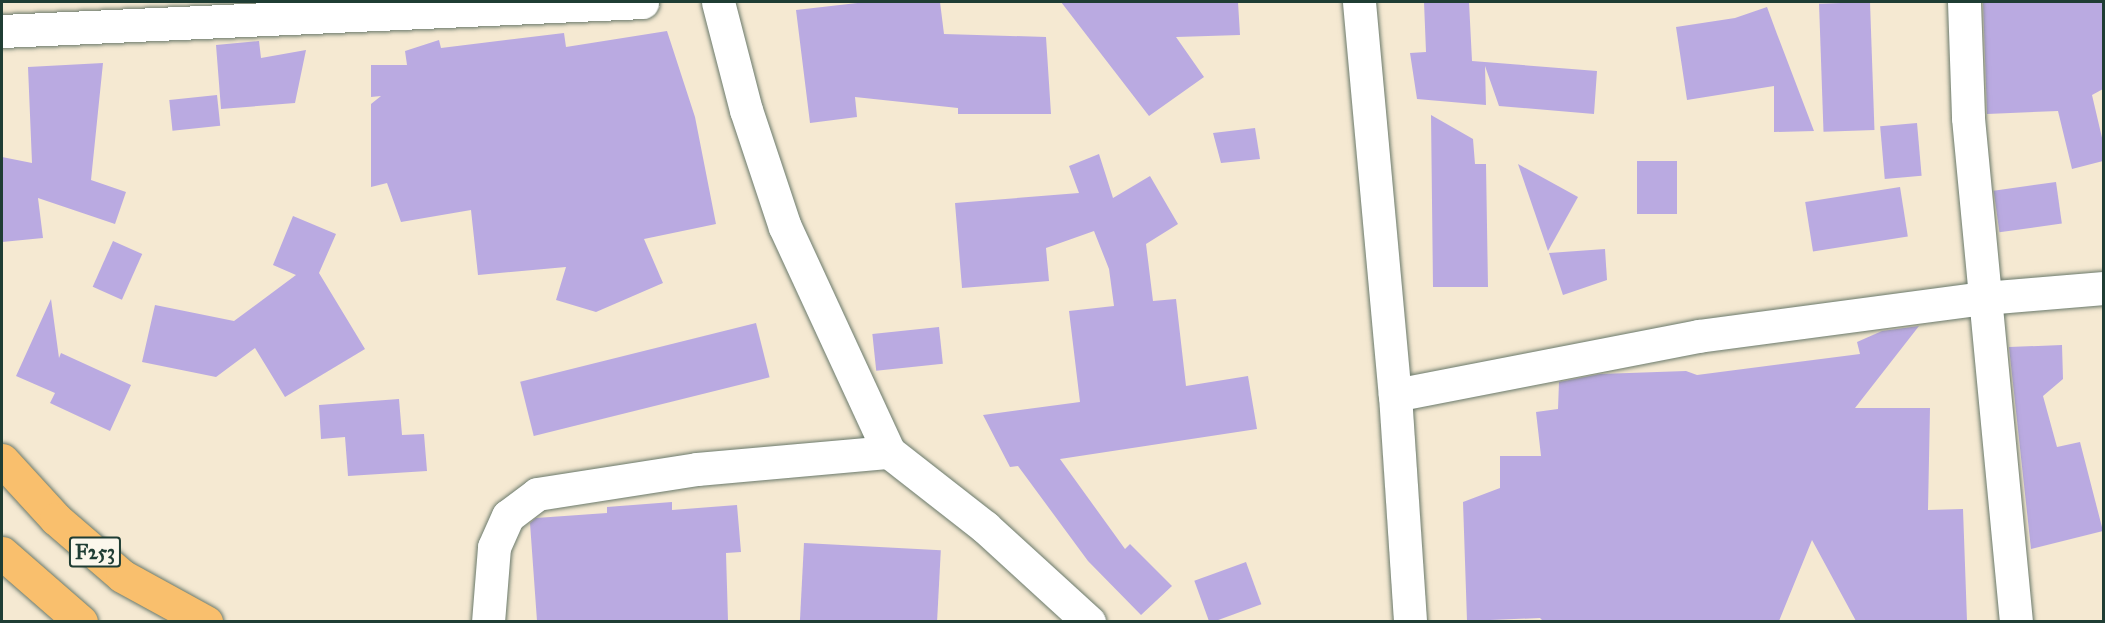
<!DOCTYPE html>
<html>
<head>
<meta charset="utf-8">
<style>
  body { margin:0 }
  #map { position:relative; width:2105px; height:623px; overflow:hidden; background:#f5e9d2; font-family:"IM FELL Great Primer",serif }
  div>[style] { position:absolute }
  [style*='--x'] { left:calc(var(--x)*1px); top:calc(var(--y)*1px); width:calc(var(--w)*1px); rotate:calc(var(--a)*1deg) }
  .building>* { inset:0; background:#baaae1; transform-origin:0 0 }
  .roads { filter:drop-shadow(0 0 2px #6a796b) drop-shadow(0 0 2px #6a796b) }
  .minor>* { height:33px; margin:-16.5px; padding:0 16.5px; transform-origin:16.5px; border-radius:16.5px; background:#fff }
  .major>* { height:33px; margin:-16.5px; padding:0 16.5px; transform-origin:16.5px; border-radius:16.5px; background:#f9bf6d }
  span { translate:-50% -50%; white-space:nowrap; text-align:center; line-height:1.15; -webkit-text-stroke:4.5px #fbf7ec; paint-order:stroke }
  .shield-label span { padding:2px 4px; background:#fbf7ec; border:2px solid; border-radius:4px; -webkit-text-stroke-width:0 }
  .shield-label { font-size:20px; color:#1f3d34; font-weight:700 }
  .frame { position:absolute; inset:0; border:3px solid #1f3d34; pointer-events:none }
</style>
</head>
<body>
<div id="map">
  <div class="building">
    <div style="clip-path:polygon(866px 2px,940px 2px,944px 34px,1046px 37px,1051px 114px,958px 114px,958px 108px,855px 97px,857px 117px,810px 123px,796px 10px)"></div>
    <div style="clip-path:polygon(1061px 2px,1238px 2px,1240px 35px,1176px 37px,1204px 77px,1149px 116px)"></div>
    <div style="clip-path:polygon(1424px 2px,1469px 2px,1472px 61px,1597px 71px,1594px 114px,1499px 106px,1485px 66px,1486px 105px,1417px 99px,1410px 53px,1426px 52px)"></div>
    <div style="left:1870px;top:2px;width:128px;height:51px;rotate:88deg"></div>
    <div style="clip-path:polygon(1983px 2px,2103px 2px,2103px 89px,2092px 95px,2103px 142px,2103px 161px,2072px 169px,2058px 111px,1987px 114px)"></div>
    <div style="clip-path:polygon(1767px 7px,1777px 34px,1814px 131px,1774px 132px,1774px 86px,1687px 100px,1676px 27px,1735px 18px)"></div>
    <div style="clip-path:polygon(667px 31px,695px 117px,716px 224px,644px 239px,663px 283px,596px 312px,556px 300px,566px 267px,478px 275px,471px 210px,401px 222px,387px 183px,371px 187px,371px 104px,381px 96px,371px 97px,371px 65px,407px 65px,405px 51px,439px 40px,441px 48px,564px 33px,566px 47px)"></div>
    <div style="clip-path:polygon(259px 41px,261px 58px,306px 50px,295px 103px,221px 109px,216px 45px)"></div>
    <div style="clip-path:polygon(103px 63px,91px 180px,126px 192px,115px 224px,38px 198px,43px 238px,2px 242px,2px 157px,32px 163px,28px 67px)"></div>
    <div style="left:217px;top:95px;width:31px;height:48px;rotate:84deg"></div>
    <div style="clip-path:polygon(1431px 115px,1473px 139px,1475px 164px,1486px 164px,1488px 287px,1433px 287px)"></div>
    <div style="left:1917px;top:123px;width:53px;height:37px;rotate:85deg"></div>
    <div style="clip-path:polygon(1255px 128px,1260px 159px,1221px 163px,1213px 133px)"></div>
    <div style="clip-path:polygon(1099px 154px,1113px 198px,1150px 176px,1178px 224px,1146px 244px,1153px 301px,1176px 299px,1186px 386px,1248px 376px,1257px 429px,1060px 459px,1125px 549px,1130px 544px,1172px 586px,1141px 615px,1088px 561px,1018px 466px,1010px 467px,983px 415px,1080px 402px,1069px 311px,1114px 306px,1109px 269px,1094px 231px,1046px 248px,1049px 281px,962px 288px,955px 203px,1079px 193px,1069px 166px)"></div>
    <div style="left:1637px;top:161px;width:40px;height:53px"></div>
    <div style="clip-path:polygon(1518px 164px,1578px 197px,1548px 251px)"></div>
    <div style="left:2056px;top:182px;width:42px;height:63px;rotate:82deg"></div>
    <div style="left:1900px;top:187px;width:50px;height:96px;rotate:81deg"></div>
    <div style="clip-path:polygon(293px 216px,336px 234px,319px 273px,365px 349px,285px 397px,255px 348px,216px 377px,142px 362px,155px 305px,234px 321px,296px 275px,273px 265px)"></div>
    <div style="left:113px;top:241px;width:32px;height:50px;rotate:24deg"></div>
    <div style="clip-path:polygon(1605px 249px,1607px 280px,1563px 295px,1549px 253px)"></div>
    <div style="clip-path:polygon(51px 299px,59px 358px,61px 353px,131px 385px,110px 431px,50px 403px,55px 393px,16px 376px)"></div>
    <div style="left:756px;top:323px;width:56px;height:243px;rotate:76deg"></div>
    <div style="clip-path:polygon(1919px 326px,1855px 408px,1930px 408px,1928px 510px,1963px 509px,1967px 621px,1856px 621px,1812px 540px,1779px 621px,1543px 621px,1540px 618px,1467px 621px,1463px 502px,1500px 488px,1500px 456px,1541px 456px,1536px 412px,1558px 409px,1559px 382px,1600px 374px,1686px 371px,1697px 375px,1860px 354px,1857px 342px,1882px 331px)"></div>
    <div style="left:939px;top:327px;width:37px;height:67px;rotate:84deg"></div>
    <div style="clip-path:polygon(2062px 345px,2063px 379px,2043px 396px,2057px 447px,2080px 442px,2103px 531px,2031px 549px,2009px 347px)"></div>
    <div style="clip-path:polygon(399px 399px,402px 435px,424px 434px,427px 471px,348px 476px,345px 437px,321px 439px,319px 405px)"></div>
    <div style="clip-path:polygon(672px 502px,672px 510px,737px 505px,741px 552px,726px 553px,728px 621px,537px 621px,530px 523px,536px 518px,607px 513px,607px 507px)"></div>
    <div style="left:804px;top:543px;width:137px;height:78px;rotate:3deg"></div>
    <div style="left:1246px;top:562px;width:45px;height:55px;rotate:70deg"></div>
  </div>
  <div class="roads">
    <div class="minor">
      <div style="--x:718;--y:2;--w:112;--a:75.5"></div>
      <div style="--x:746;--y:110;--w:123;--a:71.6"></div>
      <div style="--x:785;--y:227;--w:248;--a:65.2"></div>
      <div style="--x:889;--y:452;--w:122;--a:38"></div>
      <div style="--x:985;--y:527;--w:141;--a:42.4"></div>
      <div style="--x:1359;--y:2;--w:395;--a:84.8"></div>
      <div style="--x:1395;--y:395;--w:227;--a:86.2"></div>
      <div style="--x:1964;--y:2;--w:116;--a:88"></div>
      <div style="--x:1968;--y:118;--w:506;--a:84.56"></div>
      <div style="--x:2;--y:31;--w:641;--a:-2.59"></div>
      <div style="--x:1395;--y:395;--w:309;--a:-11"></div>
      <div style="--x:1698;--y:336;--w:289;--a:-7.6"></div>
      <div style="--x:1984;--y:298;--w:120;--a:-4.8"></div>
      <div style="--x:488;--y:622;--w:75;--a:-85.4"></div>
      <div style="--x:494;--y:547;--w:34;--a:-66"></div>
      <div style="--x:508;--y:516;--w:36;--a:-37"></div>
      <div style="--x:537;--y:494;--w:162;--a:-8.9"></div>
      <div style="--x:697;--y:469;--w:193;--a:-5.1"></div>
    </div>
    <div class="major">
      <div style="--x:2;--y:460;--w:80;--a:47.5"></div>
      <div style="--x:56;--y:519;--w:87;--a:40.8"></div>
      <div style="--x:122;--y:576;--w:96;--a:28.7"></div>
      <div style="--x:2;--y:553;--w:105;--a:41.1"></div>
    </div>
  </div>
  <div class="shield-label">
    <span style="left:95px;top:552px">F253</span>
  </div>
  <div class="frame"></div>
</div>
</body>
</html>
